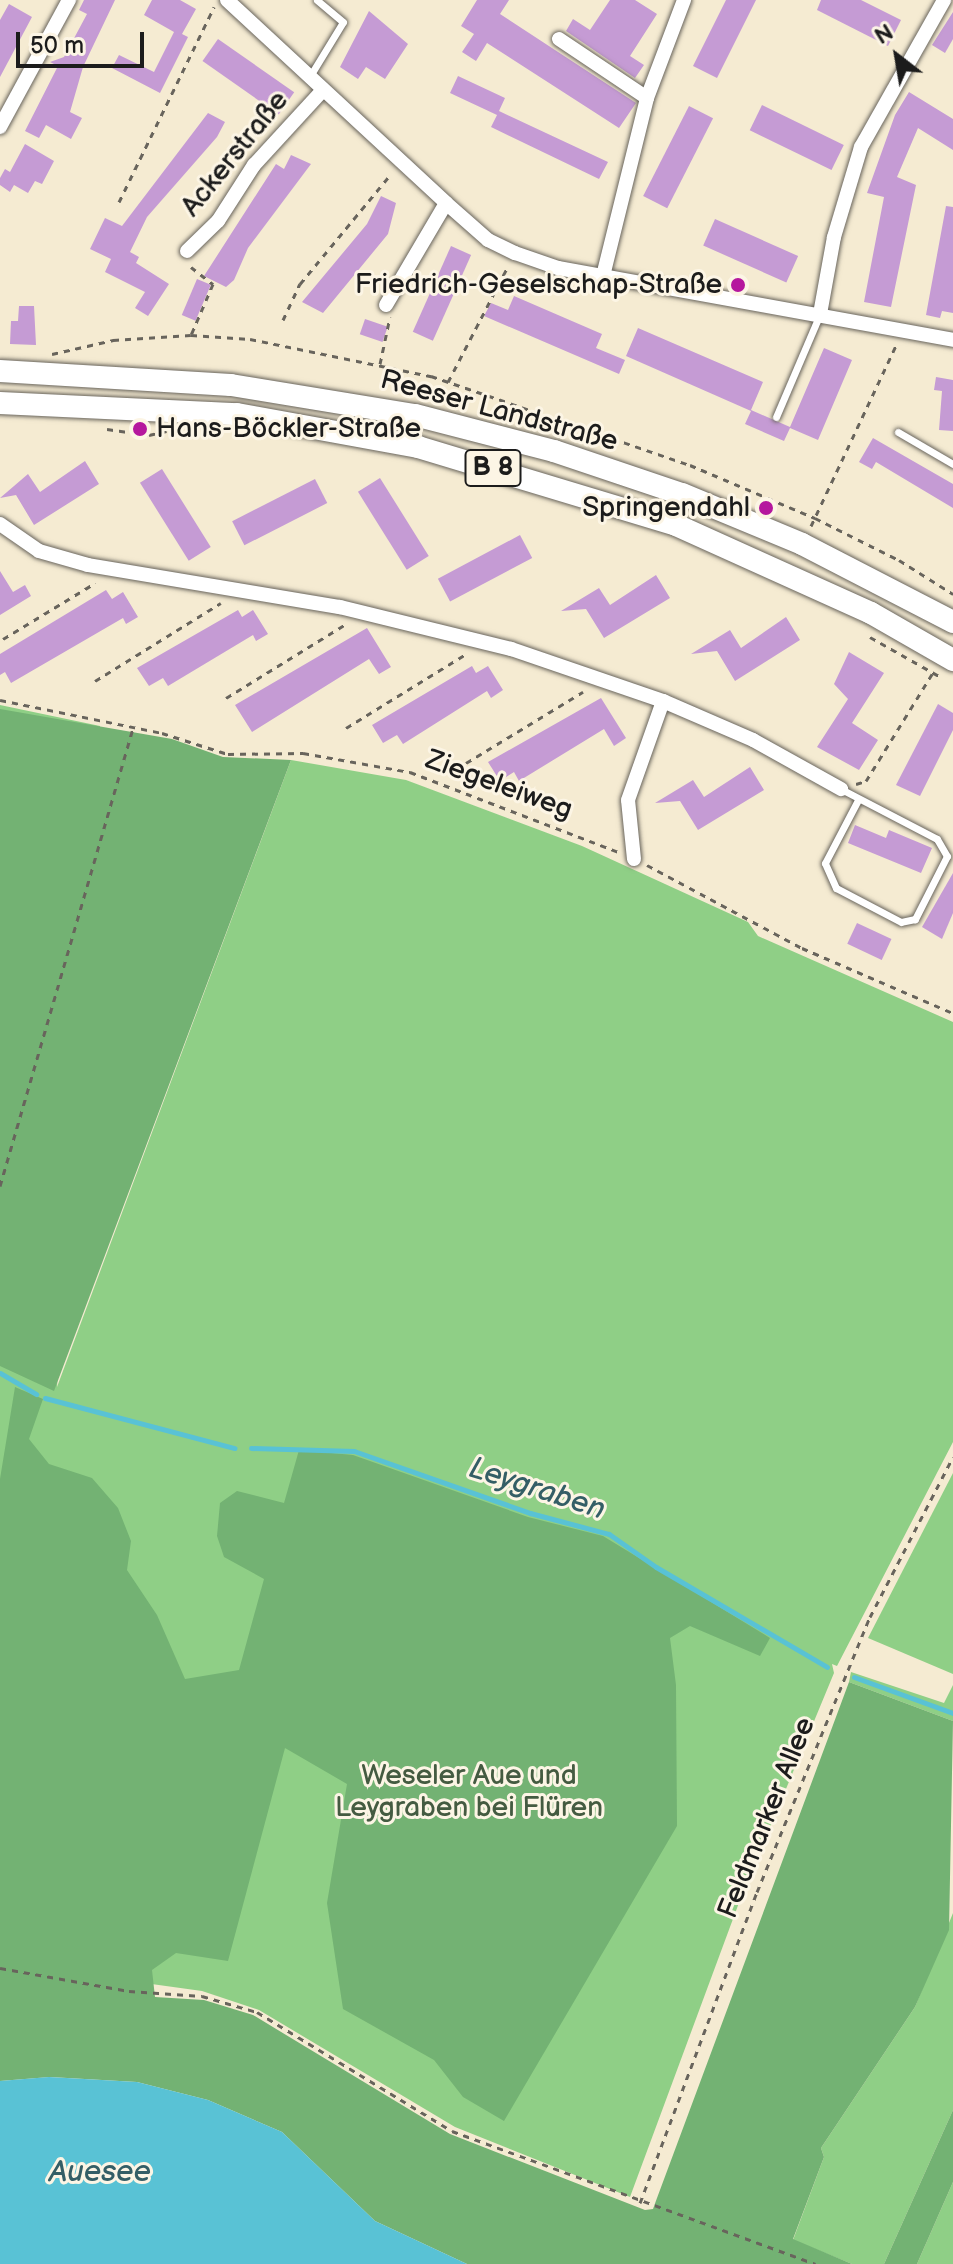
<!DOCTYPE html>
<html>
<head>
<meta charset="utf-8">
<style>
  body { margin:0 }
  #map { position:relative; width:953px; height:2264px; overflow:hidden; background:#f5ebd2; font-family:"Balsamiq Sans",sans-serif }
  div>[style] { position:absolute }
  [style*='--x'] { left:calc(var(--x)*1px); top:calc(var(--y)*1px); width:calc(var(--w)*1px); rotate:calc(var(--a)*1deg) }
  .green>* { inset:0; background:#8fcf86 }
  .forest>* { inset:0; background:#73b273 }
  .water>* { inset:0; background:#59c2d5 }
  .stream>* { height:5px; margin:-2.5px; padding:0 2.5px; transform-origin:2.5px; border-radius:2.5px; background:#59c2d5 }
  .building>* { inset:0; background:#c59bd4; transform-origin:0 0 }
  .path>* { height:3px; margin-top:-1.5px; transform-origin:0; background:repeating-linear-gradient(90deg,#68645c 0 6px,transparent 0 12px) }
  .roads { filter:drop-shadow(0 0 2px #68645c) drop-shadow(0 0 2px #68645c) }
  .service>* { height:7px; margin:-3.5px; padding:0 3.5px; transform-origin:3.5px; border-radius:3.5px; background:#fff }
  .minor>* { height:14px; margin:-7px; padding:0 7px; transform-origin:7px; border-radius:7px; background:#fff }
  .primary>* { height:22px; margin:-11px; padding:0 11px; transform-origin:11px; border-radius:11px; background:#fff }
  .dots>* { width:22px; height:22px; translate:-50% -50%; box-sizing:border-box; border:4px solid #fcf5e5; border-radius:50% }
  span { translate:-50% -50%; white-space:nowrap; text-align:center; line-height:1.15; -webkit-text-stroke:6px #fcf5e5; paint-order:stroke }
  .shield-label span { padding:2px 6px; background:#fcf5e5; border:2px solid; border-radius:6px; -webkit-text-stroke-width:0 }
  .shield-label { font-size:26px; color:#1c1c1c; font-weight:700 }
  .street-label { font-size:28px; color:#1c1c1c }
  .poi-label { font-size:28px; color:#1c1c1c }
  .right { translate:-100% -50%; text-align:right }
  .left { translate:0 -50%; text-align:left }
  .park-label { font-size:28px; color:#445b41 }
  .water-label { font-size:30px; color:#345e66; font-style:italic }
  .north { position:absolute; left:857px; top:16px; width:80px; height:80px; -webkit-text-stroke:6px #fcf5e5; paint-order:stroke; rotate:329deg; font-size:22px; font-weight:700; line-height:32px; text-align:center; color:#1c1c1c }
  .north::after { content:''; display:block; margin:auto; width:28px; height:36px; background:#1c1c1c; clip-path:polygon(50% 0,100% 100%,50% 72%,0 100%) }
  .scale { position:absolute; left:16px; top:32px; width:128px; height:36px; box-sizing:border-box; border:4px solid #1c1c1c; border-top:0; padding-left:10px; font-size:24px; line-height:28px; white-space:nowrap; color:#1c1c1c; -webkit-text-stroke:6px #fcf5e5; paint-order:stroke }
</style>
</head>
<body>
<div id="map">
  <div class="green">
    <div style="clip-path:polygon(0 705px,100px 726px,57px 1387px,291px 760px,406px 780px,582px 846px,748px 922px,758px 936px,953px 1022px,953px 1442px,837px 1666px,832px 1664px,834px 1673px,740px 1900px,630px 2197px,455px 2127px,259px 2010px,202px 1991px,0 1963px)"></div>
    <div style="clip-path:polygon(953px 1473px,953px 1674px,868px 1638px)"></div>
    <div style="clip-path:polygon(851px 1672px,944px 1703px,953px 1685px,953px 1721px,849px 1682px)"></div>
    <div style="clip-path:polygon(953px 1913px,953px 2110px,884px 2264px,852px 2264px,793px 2240px,824px 2157px,821px 2148px,915px 2007px)"></div>
    <div style="clip-path:polygon(953px 2182px,953px 2264px,917px 2264px)"></div>
  </div>
  <div class="forest">
    <div style="clip-path:polygon(0 709px,172px 739px,223px 757px,291px 760px,54px 1391px,0 1366px)"></div>
    <div style="clip-path:polygon(15px 1387px,43px 1399px,29px 1439px,49px 1464px,92px 1478px,118px 1508px,131px 1541px,127px 1570px,157px 1615px,185px 1679px,239px 1670px,264px 1579px,224px 1557px,217px 1536px,220px 1503px,237px 1491px,284px 1503px,299px 1450px,353px 1455px,528px 1517px,603px 1536px,770px 1638px,760px 1656px,690px 1626px,670px 1638px,676px 1685px,677px 1826px,504px 2121px,463px 2097px,434px 2060px,343px 2009px,327px 1903px,347px 1784px,285px 1748px,228px 1961px,176px 1953px,152px 1970px,155px 1997px,204px 2000px,253px 2015px,450px 2134px,645px 2210px,653px 2209px,657px 2198px,849px 1682px,953px 1721px,949px 1930px,915px 2007px,821px 2148px,824px 2157px,793px 2239px,852px 2264px,467px 2264px,375px 2221px,282px 2132px,208px 2100px,137px 2082px,50px 2077px,0 2081px,0 1479px)"></div>
    <div style="clip-path:polygon(953px 2110px,953px 2182px,917px 2264px,884px 2264px)"></div>
  </div>
  <div class="water">
    <div style="clip-path:polygon(49px 2077px,137px 2082px,208px 2100px,282px 2132px,375px 2221px,467px 2264px,0 2264px,0 2081px)"></div>
  </div>
  <div class="stream">
    <div style="--x:0;--y:1373;--w:42;--a:30.3"></div>
    <div style="--x:45;--y:1398;--w:196;--a:14.8"></div>
    <div style="--x:251;--y:1448;--w:103;--a:1.7"></div>
    <div style="--x:354;--y:1451;--w:187;--a:19.4"></div>
    <div style="--x:530;--y:1513;--w:82;--a:14.9"></div>
    <div style="--x:609;--y:1534;--w:57;--a:35.1"></div>
    <div style="--x:656;--y:1567;--w:198;--a:30.3"></div>
    <div style="--x:854;--y:1677;--w:105;--a:20"></div>
  </div>
  <div class="building">
    <div style="clip-path:polygon(84px 0,115px 0,83px 67px,70px 112px,82px 118px,71px 139px,46px 125px,39px 138px,25px 131px,58px 66px,50px 62px,64px 57px,87px 14px,79px 10px)"></div>
    <div style="clip-path:polygon(152px 0,180px 0,196px 9px,182px 34px,188px 37px,160px 93px,112px 68px,119px 55px,154px 72px,174px 32px,144px 15px)"></div>
    <div style="clip-path:polygon(477px 0,509px 0,500px 14px,636px 103px,619px 128px,487px 43px,476px 61px,462px 52px,474px 34px,461px 26px)"></div>
    <div style="clip-path:polygon(610px 0,635px 0,657px 14px,630px 56px,644px 65px,635px 78px,566px 31px,573px 19px,590px 30px)"></div>
    <div style="clip-path:polygon(726px 0,756px 0,717px 78px,693px 66px)"></div>
    <div style="clip-path:polygon(821px 0,861px 0,901px 20px,888px 46px,817px 10px)"></div>
    <div style="clip-path:polygon(9px 4px,32px 17px,0 77px,0 20px)"></div>
    <div style="clip-path:polygon(369px 11px,408px 44px,385px 79px,366px 67px,358px 79px,340px 67px)"></div>
    <div style="clip-path:polygon(953px 12px,953px 39px,945px 53px,932px 45px)"></div>
    <div style="left:218px;top:39px;width:93px;height:27px;rotate:35deg"></div>
    <div style="clip-path:polygon(458px 76px,505px 98px,499px 111px,608px 162px,599px 179px,491px 127px,497px 115px,450px 93px)"></div>
    <div style="clip-path:polygon(909px 92px,953px 119px,953px 150px,918px 128px,897px 177px,916px 185px,891px 307px,864px 302px,884px 197px,867px 193px,895px 115px)"></div>
    <div style="left:762px;top:105px;width:91px;height:28px;rotate:26deg"></div>
    <div style="left:689px;top:106px;width:27px;height:101px;rotate:27deg"></div>
    <div style="clip-path:polygon(208px 113px,225px 122px,217px 137px,147px 217px,130px 252px,139px 257px,136px 263px,169px 284px,148px 316px,135px 308px,145px 292px,105px 272px,111px 259px,90px 249px,105px 218px,122px 226px)"></div>
    <div style="clip-path:polygon(25px 144px,54px 161px,42px 184px,35px 181px,28px 193px,14px 185px,10px 192px,0 185px,0 178px,5px 169px,10px 172px)"></div>
    <div style="clip-path:polygon(291px 155px,311px 164px,248px 248px,234px 280px,226px 287px,204px 276px,276px 164px,284px 169px)"></div>
    <div style="clip-path:polygon(381px 196px,396px 203px,388px 234px,323px 313px,302px 302px,367px 224px)"></div>
    <div style="clip-path:polygon(946px 206px,953px 207px,953px 313px,942px 311px,940px 318px,926px 315px)"></div>
    <div style="left:715px;top:219px;width:91px;height:29px;rotate:24deg"></div>
    <div style="left:451px;top:246px;width:22px;height:94px;rotate:24deg"></div>
    <div style="left:197px;top:279px;width:15px;height:39px;rotate:23deg"></div>
    <div style="clip-path:polygon(514px 296px,602px 334px,596px 348px,625px 360px,619px 374px,484px 316px,491px 303px,508px 310px)"></div>
    <div style="clip-path:polygon(19px 306px,34px 306px,36px 345px,10px 344px,11px 321px,18px 321px)"></div>
    <div style="left:365px;top:319px;width:24px;height:16px;rotate:19deg"></div>
    <div style="clip-path:polygon(638px 328px,763px 382px,751px 410px,790px 427px,824px 348px,852px 360px,818px 440px,790px 428px,784px 441px,745px 424px,751px 411px,626px 356px)"></div>
    <div style="clip-path:polygon(936px 377px,953px 380px,953px 431px,939px 430px,942px 391px,934px 390px)"></div>
    <div style="clip-path:polygon(873px 438px,953px 484px,953px 508px,876px 462px,872px 469px,859px 462px)"></div>
    <div style="clip-path:polygon(85px 461px,99px 484px,34px 525px,16px 495px,0 498px,28px 474px,40px 492px)"></div>
    <div style="left:162px;top:469px;width:92px;height:26px;rotate:58deg"></div>
    <div style="left:380px;top:478px;width:92px;height:26px;rotate:58deg"></div>
    <div style="left:315px;top:479px;width:27px;height:93px;rotate:63deg"></div>
    <div style="left:520px;top:535px;width:26px;height:93px;rotate:62deg"></div>
    <div style="clip-path:polygon(0 571px,13px 592px,25px 585px,31px 596px,0 615px)"></div>
    <div style="clip-path:polygon(656px 575px,670px 598px,604px 638px,586px 609px,561px 611px,599px 588px,610px 605px)"></div>
    <div style="clip-path:polygon(106px 590px,112px 599px,123px 592px,138px 617px,126px 624px,123px 618px,11px 683px,5px 672px,0 675px,0 654px)"></div>
    <div style="clip-path:polygon(238px 610px,242px 617px,253px 610px,268px 634px,256px 641px,253px 635px,168px 686px,163px 678px,149px 686px,137px 668px)"></div>
    <div style="clip-path:polygon(786px 617px,800px 640px,735px 681px,717px 651px,691px 654px,730px 630px,741px 648px)"></div>
    <div style="clip-path:polygon(367px 628px,391px 667px,379px 674px,369px 659px,252px 732px,235px 705px)"></div>
    <div style="clip-path:polygon(849px 652px,884px 673px,852px 723px,878px 740px,859px 770px,817px 747px,848px 699px,834px 684px)"></div>
    <div style="clip-path:polygon(472px 666px,476px 673px,488px 666px,503px 690px,491px 698px,487px 691px,403px 744px,397px 735px,383px 743px,372px 725px)"></div>
    <div style="clip-path:polygon(601px 698px,626px 738px,614px 746px,604px 729px,519px 781px,514px 772px,500px 781px,488px 762px)"></div>
    <div style="clip-path:polygon(938px 704px,953px 713px,953px 730px,920px 796px,896px 785px)"></div>
    <div style="clip-path:polygon(750px 767px,764px 790px,698px 830px,680px 801px,655px 803px,693px 780px,704px 797px)"></div>
    <div style="clip-path:polygon(855px 825px,886px 838px,889px 830px,932px 848px,921px 873px,848px 843px)"></div>
    <div style="clip-path:polygon(953px 873px,953px 913px,942px 939px,922px 927px)"></div>
    <div style="left:857px;top:923px;width:38px;height:23px;rotate:25deg"></div>
  </div>
  <div class="path">
    <div style="--x:119;--y:202;--w:217;--a:-64"></div>
    <div style="--x:191;--y:267;--w:28;--a:38"></div>
    <div style="--x:213;--y:284;--w:56;--a:113.3"></div>
    <div style="--x:283;--y:320;--w:40;--a:-65"></div>
    <div style="--x:300;--y:284;--w:143;--a:-50.4"></div>
    <div style="--x:52;--y:354;--w:63;--a:-12.9"></div>
    <div style="--x:113;--y:340;--w:78;--a:-3.7"></div>
    <div style="--x:191;--y:335;--w:59;--a:3.9"></div>
    <div style="--x:250;--y:339;--w:185;--a:11.6"></div>
    <div style="--x:431;--y:376;--w:274;--a:19"></div>
    <div style="--x:690;--y:465;--w:136;--a:23"></div>
    <div style="--x:815;--y:518;--w:94;--a:26.6"></div>
    <div style="--x:899;--y:560;--w:64;--a:32.2"></div>
    <div style="--x:380;--y:364;--w:48;--a:-78"></div>
    <div style="--x:448;--y:382;--w:128;--a:-62.6"></div>
    <div style="--x:107;--y:429;--w:42;--a:8.1"></div>
    <div style="--x:149;--y:435;--w:18;--a:-13"></div>
    <div style="--x:811;--y:526;--w:200;--a:-64.8"></div>
    <div style="--x:870;--y:637;--w:79;--a:29.5"></div>
    <div style="--x:3;--y:639;--w:108;--a:-31.3"></div>
    <div style="--x:95;--y:681;--w:148;--a:-31.8"></div>
    <div style="--x:226;--y:698;--w:139;--a:-31.7"></div>
    <div style="--x:0;--y:700;--w:165;--a:11.5"></div>
    <div style="--x:162;--y:733;--w:69;--a:17.7"></div>
    <div style="--x:228;--y:754;--w:75;--a:-0.8"></div>
    <div style="--x:303;--y:753;--w:109;--a:10.1"></div>
    <div style="--x:410;--y:772;--w:223;--a:21"></div>
    <div style="--x:346;--y:728;--w:141;--a:-31.7"></div>
    <div style="--x:466;--y:763;--w:137;--a:-31.3"></div>
    <div style="--x:856;--y:784;--w:10;--a:-17"></div>
    <div style="--x:866;--y:781;--w:126;--a:-58.3"></div>
    <div style="--x:647;--y:865;--w:176;--a:28.2"></div>
    <div style="--x:802;--y:948;--w:164;--a:23.3"></div>
    <div style="--x:0;--y:1186;--w:478;--a:-73.8"></div>
    <div style="--x:0;--y:1968;--w:131;--a:10.1"></div>
    <div style="--x:129;--y:1991;--w:73;--a:3.9"></div>
    <div style="--x:202;--y:1996;--w:57;--a:16.2"></div>
    <div style="--x:257;--y:2012;--w:228;--a:31.4"></div>
    <div style="--x:452;--y:2131;--w:387;--a:20.1"></div>
    <div style="--x:640;--y:2203;--w:332;--a:-69.4"></div>
    <div style="--x:757;--y:1892;--w:297;--a:-67.7"></div>
    <div style="--x:870;--y:1617;--w:180;--a:-62.6"></div>
  </div>
  <div class="roads">
    <div class="service">
      <div style="--x:310;--y:76;--w:63;--a:-58.6"></div>
      <div style="--x:343;--y:22;--w:34;--a:-140"></div>
      <div style="--x:776;--y:417;--w:110;--a:-66.9"></div>
      <div style="--x:898;--y:432;--w:64;--a:30.2"></div>
      <div style="--x:841;--y:789;--w:108;--a:27.5"></div>
      <div style="--x:937;--y:839;--w:20;--a:60"></div>
      <div style="--x:947;--y:856;--w:71;--a:116.9"></div>
      <div style="--x:915;--y:919;--w:14;--a:168"></div>
      <div style="--x:901;--y:922;--w:73;--a:-152.4"></div>
      <div style="--x:836;--y:888;--w:27;--a:-114"></div>
      <div style="--x:825;--y:863;--w:71;--a:-62.4"></div>
    </div>
    <div class="minor">
      <div style="--x:227;--y:0;--w:299;--a:42.8"></div>
      <div style="--x:446;--y:203;--w:56;--a:41.4"></div>
      <div style="--x:488;--y:240;--w:30;--a:26"></div>
      <div style="--x:515;--y:253;--w:46;--a:19.2"></div>
      <div style="--x:558;--y:268;--w:402;--a:10.3"></div>
      <div style="--x:559;--y:39;--w:106;--a:33.8"></div>
      <div style="--x:0;--y:127;--w:145;--a:-61.5"></div>
      <div style="--x:187;--y:251;--w:43;--a:-44.1"></div>
      <div style="--x:218;--y:221;--w:67;--a:-57.3"></div>
      <div style="--x:254;--y:165;--w:102;--a:-47.4"></div>
      <div style="--x:603;--y:276;--w:183;--a:-76.1"></div>
      <div style="--x:647;--y:98;--w:105;--a:-69.3"></div>
      <div style="--x:386;--y:305;--w:118;--a:-59.5"></div>
      <div style="--x:820;--y:314;--w:78;--a:-79.7"></div>
      <div style="--x:834;--y:237;--w:94;--a:-73.3"></div>
      <div style="--x:861;--y:147;--w:169;--a:-60.5"></div>
      <div style="--x:0;--y:524;--w:47;--a:34.7"></div>
      <div style="--x:39;--y:551;--w:51;--a:15.9"></div>
      <div style="--x:88;--y:565;--w:255;--a:9.5"></div>
      <div style="--x:340;--y:607;--w:176;--a:13.8"></div>
      <div style="--x:511;--y:649;--w:161;--a:18.9"></div>
      <div style="--x:663;--y:701;--w:98;--a:23.4"></div>
      <div style="--x:753;--y:740;--w:101;--a:29.1"></div>
      <div style="--x:634;--y:859;--w:59;--a:-95.8"></div>
      <div style="--x:628;--y:800;--w:105;--a:-70.5"></div>
    </div>
    <div class="primary">
      <div style="--x:0;--y:371;--w:231;--a:3.5"></div>
      <div style="--x:231;--y:385;--w:186;--a:9.3"></div>
      <div style="--x:415;--y:415;--w:144;--a:14.5"></div>
      <div style="--x:554;--y:451;--w:135;--a:18.6"></div>
      <div style="--x:682;--y:494;--w:130;--a:22.6"></div>
      <div style="--x:802;--y:544;--w:170;--a:27.3"></div>
      <div style="--x:0;--y:403;--w:237;--a:2.7"></div>
      <div style="--x:237;--y:414;--w:184;--a:10.3"></div>
      <div style="--x:418;--y:447;--w:270;--a:16.8"></div>
      <div style="--x:676;--y:525;--w:214;--a:24.3"></div>
      <div style="--x:871;--y:613;--w:95;--a:29.8"></div>
    </div>
  </div>
  <div class="dots">
    <div style="left:738px;top:285px;background:#b5179e"></div>
    <div style="left:140px;top:429px;background:#b5179e"></div>
    <div style="left:766px;top:508px;background:#b5179e"></div>
  </div>
  <div class="shield-label">
    <span style="left:493px;top:468px">B 8</span>
  </div>
  <div class="street-label">
    <span style="left:235px;top:154px;rotate:-51deg">Ackerstraße</span>
    <span style="left:499px;top:411px;rotate:15deg">Reeser Landstraße</span>
    <span style="left:499px;top:785px;rotate:20deg">Ziegeleiweg</span>
    <span style="left:767px;top:1818px;rotate:-68deg">Feldmarker Allee</span>
  </div>
  <div class="poi-label">
    <span class="right" style="left:722px;top:285px">Friedrich-Geselschap-Straße</span>
    <span class="left" style="left:156px;top:429px">Hans-Böckler-Straße</span>
    <span class="right" style="left:750px;top:508px">Springendahl</span>
  </div>
  <div class="park-label">
    <span style="left:469px;top:1792px">Weseler Aue und<br>Leygraben bei Flüren</span>
  </div>
  <div class="water-label">
    <span style="left:537px;top:1489px;rotate:18deg">Leygraben</span>
    <span style="left:100px;top:2172px">Auesee</span>
  </div>
  <div class="north">N</div>
  <div class="scale">50 m</div>
</div>
</body>
</html>
